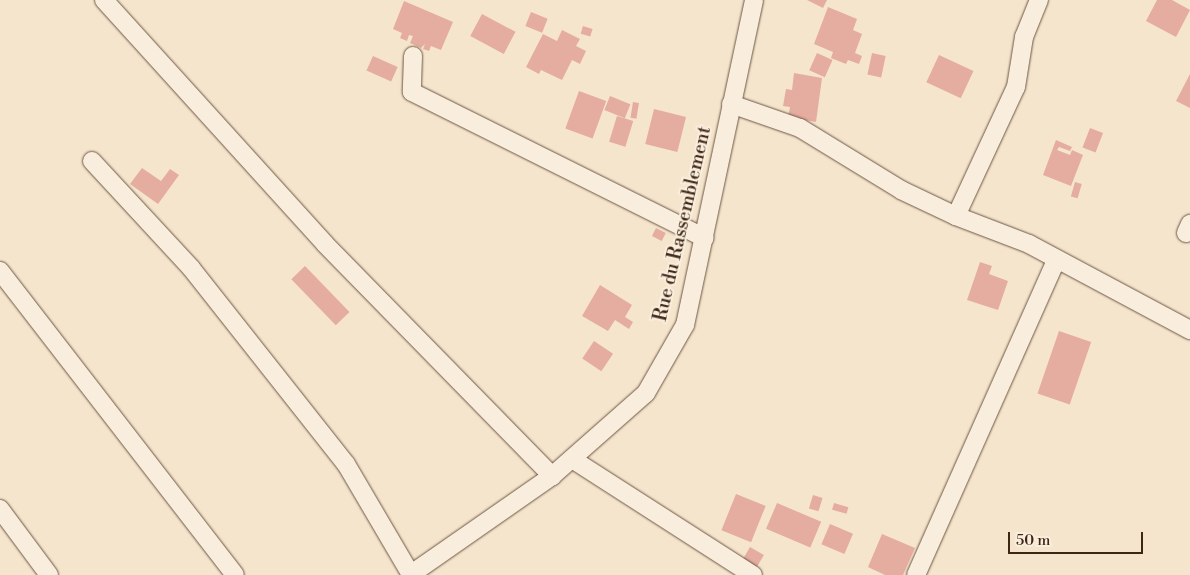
<!DOCTYPE html>
<html>
<head>
<meta charset="utf-8">
<style>
  body { margin:0 }
  #map { position:relative; width:1190px; height:575px; overflow:hidden; background:#f6e5cd; font-family:"Libre Bodoni",serif }
  div>[style] { position:absolute }
  [style*='--x'] { left:calc(var(--x)*1px); top:calc(var(--y)*1px); width:calc(var(--w)*1px); rotate:calc(var(--a)*1deg) }
  .building>* { inset:0; background:#e5aca0; transform-origin:0 0 }
  .roads { filter:drop-shadow(0 0 1px #6c5642) drop-shadow(0 0 1px #6c5642) }
  .street>* { height:18px; margin:-9px; padding:0 9px; transform-origin:9px; border-radius:9px; background:#f9eede }
  span { translate:-50% -50%; white-space:nowrap; text-align:center; line-height:1.15; -webkit-text-stroke:4px #f9eede; paint-order:stroke }
  .street-label { font-size:19px; color:#3e2614 }
  .scale { position:absolute; left:1008px; top:532px; width:135px; height:22px; box-sizing:border-box; border:2px solid #3e2614; border-top:0; padding-left:6px; font-size:15px; line-height:18px; white-space:nowrap; color:#3e2614; -webkit-text-stroke:4px #f9eede; paint-order:stroke }
</style>
</head>
<body>
<div id="map">
  <div class="building">
    <div style="clip-path:polygon(807px 0,827px 0,823px 8px)"></div>
    <div style="clip-path:polygon(1157px 0,1172px 0,1190px 10px,1176px 37px,1146px 21px)"></div>
    <div style="clip-path:polygon(404px 1px,453px 22px,441px 50px,431px 46px,429px 51px,423px 49px,425px 44px,421px 48px,410px 43px,413px 36px,409px 35px,407px 41px,400px 38px,402px 33px,393px 29px)"></div>
    <div style="clip-path:polygon(828px 7px,857px 19px,853px 30px,862px 34px,855px 53px,862px 56px,859px 64px,848px 60px,846px 64px,831px 58px,833px 52px,814px 44px)"></div>
    <div style="left:531px;top:12px;width:18px;height:15px;rotate:22deg"></div>
    <div style="left:482px;top:14px;width:38px;height:25px;rotate:28deg"></div>
    <div style="left:583px;top:26px;width:10px;height:8px;rotate:17deg"></div>
    <div style="clip-path:polygon(562px 30px,580px 39px,576px 46px,586px 51px,580px 64px,572px 60px,562px 80px,541px 70px,539px 74px,526px 67px,543px 34px,557px 41px)"></div>
    <div style="left:817px;top:53px;width:17px;height:19px;rotate:24deg"></div>
    <div style="left:872px;top:53px;width:14px;height:22px;rotate:12deg"></div>
    <div style="left:939px;top:55px;width:38px;height:30px;rotate:25deg"></div>
    <div style="left:373px;top:56px;width:27px;height:16px;rotate:24deg"></div>
    <div style="clip-path:polygon(794px 73px,822px 78px,816px 122px,788px 117px,790px 107px,783px 106px,786px 89px,792px 90px)"></div>
    <div style="clip-path:polygon(1190px 74px,1190px 108px,1176px 101px)"></div>
    <div style="left:579px;top:91px;width:29px;height:40px;rotate:20deg"></div>
    <div style="left:610px;top:96px;width:22px;height:15px;rotate:22deg"></div>
    <div style="left:633px;top:102px;width:6px;height:16px;rotate:9deg"></div>
    <div style="left:654px;top:109px;width:33px;height:36px;rotate:14deg"></div>
    <div style="left:617px;top:116px;width:17px;height:27px;rotate:17deg"></div>
    <div style="left:1090px;top:128px;width:14px;height:21px;rotate:21deg"></div>
    <div style="clip-path:polygon(1056px 140px,1072px 147px,1070px 151px,1059px 147px,1057px 150px,1070px 155px,1072px 150px,1083px 155px,1071px 186px,1043px 175px)"></div>
    <div style="clip-path:polygon(142px 168px,161px 181px,170px 169px,179px 175px,158px 204px,130px 184px)"></div>
    <div style="left:1075px;top:182px;width:7px;height:15px;rotate:16deg"></div>
    <div style="left:656px;top:228px;width:11px;height:9px;rotate:27deg"></div>
    <div style="clip-path:polygon(980px 262px,992px 266px,989px 274px,1008px 281px,998px 310px,967px 300px)"></div>
    <div style="left:305px;top:266px;width:64px;height:19px;rotate:46deg"></div>
    <div style="clip-path:polygon(600px 285px,632px 305px,625px 317px,633px 322px,629px 329px,615px 320px,608px 331px,582px 316px)"></div>
    <div style="left:1059px;top:331px;width:34px;height:66px;rotate:19deg"></div>
    <div style="left:594px;top:341px;width:23px;height:21px;rotate:34deg"></div>
    <div style="left:736px;top:494px;width:32px;height:39px;rotate:22deg"></div>
    <div style="left:813px;top:495px;width:10px;height:14px;rotate:17deg"></div>
    <div style="left:777px;top:503px;width:48px;height:28px;rotate:23deg"></div>
    <div style="left:834px;top:503px;width:15px;height:7px;rotate:16deg"></div>
    <div style="left:830px;top:524px;width:25px;height:22px;rotate:23deg"></div>
    <div style="clip-path:polygon(882px 534px,915px 548px,903px 575px,885px 575px,868px 567px)"></div>
    <div style="left:750px;top:547px;width:16px;height:18px;rotate:30deg"></div>
  </div>
  <div class="roads">
    <div class="street">
      <div style="--x:104;--y:0;--w:329;--a:47.8"></div>
      <div style="--x:325;--y:244;--w:325;--a:45.6"></div>
      <div style="--x:413;--y:56;--w:36;--a:92"></div>
      <div style="--x:412;--y:92;--w:327;--a:26.5"></div>
      <div style="--x:731;--y:104;--w:73;--a:19.2"></div>
      <div style="--x:800;--y:128;--w:119;--a:31.5"></div>
      <div style="--x:901;--y:190;--w:61;--a:25.3"></div>
      <div style="--x:956;--y:216;--w:78;--a:21"></div>
      <div style="--x:1029;--y:244;--w:183;--a:28.1"></div>
      <div style="--x:92;--y:161;--w:146;--a:47.2"></div>
      <div style="--x:191;--y:268;--w:250;--a:51.7"></div>
      <div style="--x:346;--y:464;--w:129;--a:59.6"></div>
      <div style="--x:956;--y:216;--w:142;--a:-65.1"></div>
      <div style="--x:1016;--y:87;--w:51;--a:-80.9"></div>
      <div style="--x:1024;--y:37;--w:40;--a:-68"></div>
      <div style="--x:1186;--y:233;--w:10;--a:-66"></div>
      <div style="--x:0;--y:271;--w:384;--a:52.3"></div>
      <div style="--x:572;--y:459;--w:215;--a:32.7"></div>
      <div style="--x:0;--y:509;--w:82;--a:53.4"></div>
      <div style="--x:410;--y:575;--w:173;--a:-34.9"></div>
      <div style="--x:552;--y:476;--w:125;--a:-41.4"></div>
      <div style="--x:646;--y:393;--w:78;--a:-60.2"></div>
      <div style="--x:685;--y:325;--w:332;--a:-78"></div>
      <div style="--x:916;--y:575;--w:344;--a:-66"></div>
    </div>
  </div>
  <div class="street-label">
    <span style="left:683px;top:224px;rotate:-77deg">Rue du Rassemblement</span>
  </div>
  <div class="scale">50 m</div>
</div>
</body>
</html>
